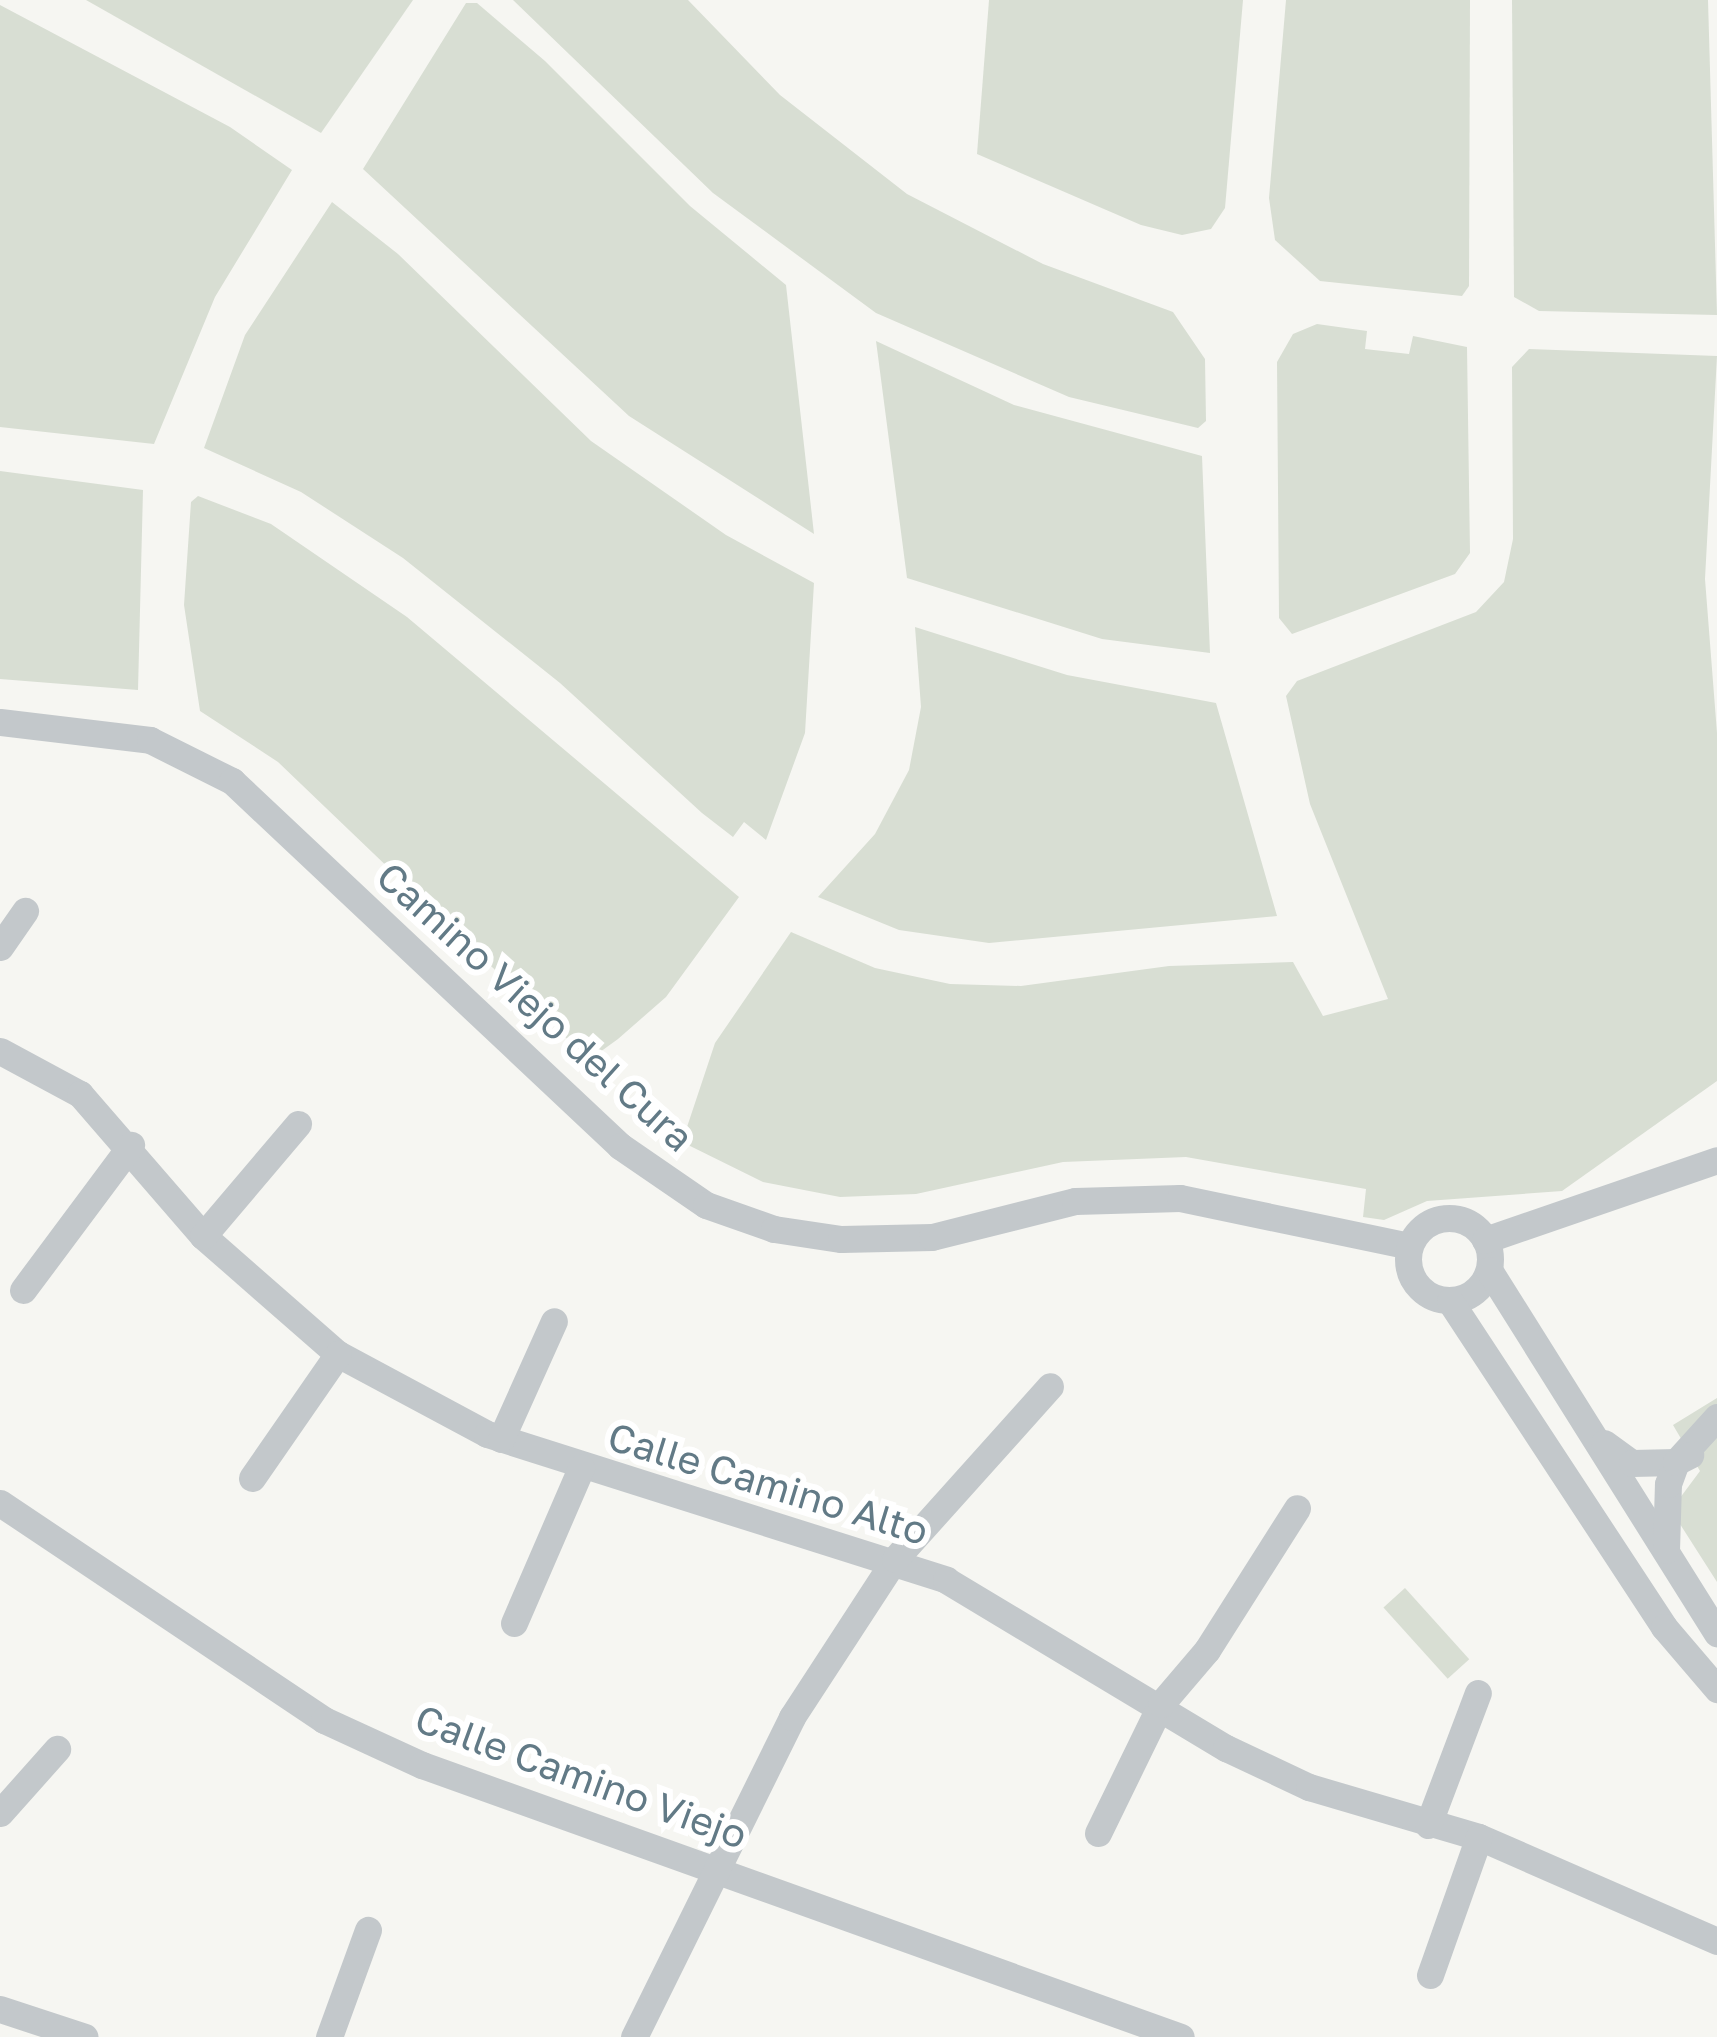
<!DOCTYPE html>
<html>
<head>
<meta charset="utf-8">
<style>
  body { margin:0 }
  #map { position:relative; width:1717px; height:2037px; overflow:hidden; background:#f6f6f2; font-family:"Golos Text",sans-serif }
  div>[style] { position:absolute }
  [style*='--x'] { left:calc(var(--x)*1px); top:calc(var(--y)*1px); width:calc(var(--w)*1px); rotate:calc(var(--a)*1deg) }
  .green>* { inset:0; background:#d8ded3; transform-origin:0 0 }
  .minor>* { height:27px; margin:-13.5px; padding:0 13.5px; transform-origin:13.5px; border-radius:13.5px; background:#c3c8cb }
  .minor>.ring { margin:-13.5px; padding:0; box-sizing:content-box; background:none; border:27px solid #c3c8cb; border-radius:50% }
  span { translate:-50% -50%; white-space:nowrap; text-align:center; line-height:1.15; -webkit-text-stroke:12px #fff; paint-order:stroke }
  .street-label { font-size:39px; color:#627a86 }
</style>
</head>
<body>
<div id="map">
  <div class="green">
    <div style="clip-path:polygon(86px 0,413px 0,321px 133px)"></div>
    <div style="clip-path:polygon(513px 0,688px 0,780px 95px,907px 194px,1043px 264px,1173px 312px,1205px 359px,1206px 421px,1198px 428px,1069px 397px,876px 313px,713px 193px)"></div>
    <div style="clip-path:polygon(989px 0,1243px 0,1225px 208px,1211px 229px,1182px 235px,1141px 225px,977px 154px)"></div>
    <div style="clip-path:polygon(1286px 0,1470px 0,1469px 286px,1462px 296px,1320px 281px,1275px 240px,1269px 198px)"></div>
    <div style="clip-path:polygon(1512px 0,1708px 0,1717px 315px,1539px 311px,1514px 297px)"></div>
    <div style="clip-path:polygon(466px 3px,477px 3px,545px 61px,690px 206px,786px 285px,814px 534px,629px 416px,363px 169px)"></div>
    <div style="clip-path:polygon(0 5px,230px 127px,292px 170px,215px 297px,154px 444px,0 427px)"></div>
    <div style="clip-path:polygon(332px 202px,398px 254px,591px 441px,726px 535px,814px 583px,805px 733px,766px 840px,744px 822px,733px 837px,702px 813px,560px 683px,403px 558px,301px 492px,204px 448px,245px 335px)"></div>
    <div style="clip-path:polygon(1317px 324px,1367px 331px,1365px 349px,1409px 354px,1413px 336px,1467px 347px,1470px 553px,1455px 574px,1292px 634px,1279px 618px,1277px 362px,1293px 334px)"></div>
    <div style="clip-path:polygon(876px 341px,1014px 405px,1202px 456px,1210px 653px,1102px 639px,907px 578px)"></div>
    <div style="clip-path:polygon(1529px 349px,1717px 356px,1705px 579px,1717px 733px,1717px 1081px,1562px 1191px,1427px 1201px,1384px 1220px,1363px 1217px,1366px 1189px,1186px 1157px,1063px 1162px,916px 1194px,840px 1197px,763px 1182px,682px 1142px,715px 1043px,791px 932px,875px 968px,950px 984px,1021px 986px,1169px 966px,1293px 962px,1323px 1016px,1388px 999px,1310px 804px,1286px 696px,1297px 681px,1476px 612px,1504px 582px,1513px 539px,1512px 367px)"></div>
    <div style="clip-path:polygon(0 471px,143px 490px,138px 690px,0 679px)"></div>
    <div style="clip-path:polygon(198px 496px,271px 524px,407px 617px,739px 897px,666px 997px,618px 1039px,589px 1060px,278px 762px,200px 711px,184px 605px,191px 502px)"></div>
    <div style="clip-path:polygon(915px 627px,1067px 675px,1216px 703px,1277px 916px,989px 943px,899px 930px,818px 897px,875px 834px,909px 770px,921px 707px)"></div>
    <div style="clip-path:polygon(1717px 1398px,1717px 1582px,1671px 1510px,1700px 1471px,1673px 1425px)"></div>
    <div style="left:1405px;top:1588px;width:96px;height:29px;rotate:48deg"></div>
  </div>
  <div class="minor">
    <div style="--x:0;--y:722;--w:151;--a:6.8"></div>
    <div style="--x:150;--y:740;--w:92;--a:26.6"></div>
    <div style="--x:232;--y:781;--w:533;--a:43.25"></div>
    <div style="--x:620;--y:1146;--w:104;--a:34.5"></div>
    <div style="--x:706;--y:1205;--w:72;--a:19.4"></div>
    <div style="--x:774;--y:1229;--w:68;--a:8.5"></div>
    <div style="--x:841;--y:1239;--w:91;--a:-1.3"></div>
    <div style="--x:932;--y:1237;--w:147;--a:-14.1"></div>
    <div style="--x:1075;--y:1201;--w:105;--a:-1.6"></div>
    <div style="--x:1180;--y:1198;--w:234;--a:11.8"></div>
    <div style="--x:0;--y:947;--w:44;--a:-55.2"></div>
    <div style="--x:0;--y:1051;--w:91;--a:28.3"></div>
    <div style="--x:80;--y:1094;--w:188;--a:49.1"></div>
    <div style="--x:203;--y:1236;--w:179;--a:41.2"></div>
    <div style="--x:338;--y:1354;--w:169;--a:28.2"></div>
    <div style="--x:487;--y:1434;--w:482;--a:17.6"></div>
    <div style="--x:946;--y:1580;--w:327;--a:31"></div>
    <div style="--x:1226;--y:1748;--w:92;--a:25.2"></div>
    <div style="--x:1309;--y:1787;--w:177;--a:16.4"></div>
    <div style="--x:1479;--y:1837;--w:260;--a:23.6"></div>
    <div class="ring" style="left:1408px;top:1218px;width:55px;height:55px"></div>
    <div style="--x:203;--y:1236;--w:147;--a:-49.7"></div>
    <div style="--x:1485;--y:1240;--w:245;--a:-19"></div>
    <div style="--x:1489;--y:1270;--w:429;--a:57.9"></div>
    <div style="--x:23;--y:1290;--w:181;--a:-53.3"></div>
    <div style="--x:1450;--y:1301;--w:390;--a:56.7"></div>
    <div style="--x:1664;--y:1627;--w:82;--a:49.5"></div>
    <div style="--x:501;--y:1439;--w:129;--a:-65.8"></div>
    <div style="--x:1604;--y:1443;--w:34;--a:36"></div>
    <div style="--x:1632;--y:1463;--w:44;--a:-1.3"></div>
    <div style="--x:1676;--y:1462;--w:61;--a:-47.7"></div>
    <div style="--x:252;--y:1478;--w:151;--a:-55.3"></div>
    <div style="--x:0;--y:1503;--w:390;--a:33.8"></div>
    <div style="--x:324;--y:1720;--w:108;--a:24.7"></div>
    <div style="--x:422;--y:1765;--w:806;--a:19.72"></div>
    <div style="--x:1666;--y:1550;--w:66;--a:-88.3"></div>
    <div style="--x:1668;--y:1484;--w:23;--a:-70"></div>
    <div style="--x:1676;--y:1462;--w:16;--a:-27"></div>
    <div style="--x:514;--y:1623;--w:169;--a:-66.6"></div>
    <div style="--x:0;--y:1813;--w:86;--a:-48.3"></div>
    <div style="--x:1428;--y:1825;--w:141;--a:-69.3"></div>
    <div style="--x:1098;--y:1833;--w:144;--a:-64"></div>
    <div style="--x:1161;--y:1704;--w:71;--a:-49.6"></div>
    <div style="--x:1207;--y:1650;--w:168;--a:-57.6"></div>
    <div style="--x:1430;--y:1975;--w:146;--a:-70.5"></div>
    <div style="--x:0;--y:2009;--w:89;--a:18.2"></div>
    <div style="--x:329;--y:2037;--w:114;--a:-70"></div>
    <div style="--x:634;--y:2037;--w:357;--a:-63.7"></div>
    <div style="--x:792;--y:1717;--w:189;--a:-56.9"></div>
    <div style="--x:895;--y:1559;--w:232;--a:-48.1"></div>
  </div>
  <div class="street-label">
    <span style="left:535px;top:1007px;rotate:42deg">Camino Viejo del Cura</span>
    <span style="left:768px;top:1484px;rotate:17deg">Calle Camino Alto</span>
    <span style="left:581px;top:1777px;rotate:20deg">Calle Camino Viejo</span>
  </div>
</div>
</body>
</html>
